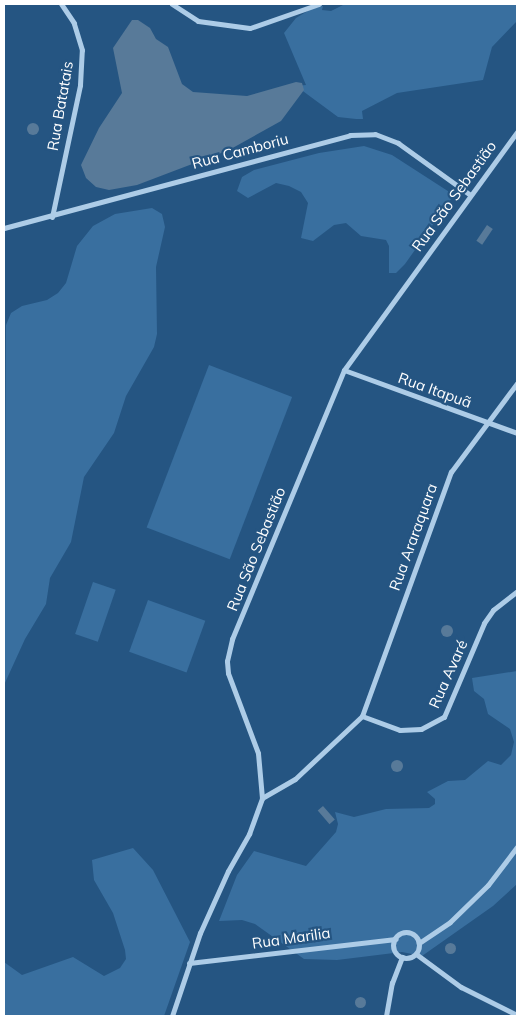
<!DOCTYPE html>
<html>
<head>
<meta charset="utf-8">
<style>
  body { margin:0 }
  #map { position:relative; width:521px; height:1020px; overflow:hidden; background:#255582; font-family:Mulish,sans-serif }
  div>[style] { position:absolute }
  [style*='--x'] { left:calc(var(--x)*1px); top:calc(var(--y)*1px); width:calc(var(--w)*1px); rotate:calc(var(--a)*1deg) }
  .green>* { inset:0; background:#396f9f; transform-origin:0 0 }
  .water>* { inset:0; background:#587a99; transform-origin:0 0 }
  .round { border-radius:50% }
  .minor>* { height:5px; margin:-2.5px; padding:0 2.5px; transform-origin:2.5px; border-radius:2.5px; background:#adcce7 }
  .minor>.ring { margin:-2.5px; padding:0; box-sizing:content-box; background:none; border:5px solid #adcce7; border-radius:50% }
  span { translate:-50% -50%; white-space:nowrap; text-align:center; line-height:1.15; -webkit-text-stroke:4.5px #255582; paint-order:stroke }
  .street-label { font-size:15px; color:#fff }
  .frame { position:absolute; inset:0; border:5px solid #fff; pointer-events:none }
</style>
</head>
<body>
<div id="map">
  <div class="green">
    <div style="clip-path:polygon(345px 4px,517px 4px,517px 21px,492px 47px,483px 80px,397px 93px,362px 111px,363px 119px,356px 119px,338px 117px,296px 86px,306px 85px,284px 33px,296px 18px,311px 9px,323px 6px,322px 10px,331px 11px)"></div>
    <div style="clip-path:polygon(364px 146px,392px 155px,454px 195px,405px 264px,396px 273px,389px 273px,389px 246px,386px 240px,361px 236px,346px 223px,334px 225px,313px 241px,301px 238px,308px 203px,301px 192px,289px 186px,276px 183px,248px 198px,237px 191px,242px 177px,254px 170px,319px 153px)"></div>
    <div style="clip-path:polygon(152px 208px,162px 214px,165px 227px,156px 267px,157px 334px,154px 347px,126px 396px,114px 433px,84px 477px,71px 542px,50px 578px,46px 604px,25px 639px,4px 685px,6px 325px,11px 313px,22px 306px,47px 300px,58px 293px,66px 283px,77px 246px,93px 226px,115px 214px)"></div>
    <div style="left:209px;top:365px;width:89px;height:174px;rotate:21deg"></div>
    <div style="left:93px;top:582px;width:24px;height:55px;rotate:19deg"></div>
    <div style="left:148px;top:600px;width:61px;height:55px;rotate:20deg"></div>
    <div style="clip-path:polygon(517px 671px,517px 884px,493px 906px,422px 956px,402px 952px,337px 960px,304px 959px,255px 924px,242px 920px,219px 921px,237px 875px,254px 851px,306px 866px,336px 832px,338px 824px,335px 812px,354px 817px,386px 809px,429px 808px,435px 804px,435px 799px,427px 792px,448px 781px,465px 780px,488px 761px,501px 765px,511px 755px,514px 742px,510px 729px,488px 714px,484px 699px,474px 691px,472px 678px)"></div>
    <div style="clip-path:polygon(133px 848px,153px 870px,190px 942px,164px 1016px,4px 1016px,4px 962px,22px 975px,73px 957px,104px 976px,120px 968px,126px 959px,125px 950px,113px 913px,94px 880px,92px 860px)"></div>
  </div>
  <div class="water">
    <div style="clip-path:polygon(132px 20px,138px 20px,150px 28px,156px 39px,168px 47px,182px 84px,193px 92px,247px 96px,296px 82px,302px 83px,304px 90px,281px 121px,229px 150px,137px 185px,109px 190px,96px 187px,86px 178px,81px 165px,99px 128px,122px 93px,113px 48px)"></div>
    <div class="round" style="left:27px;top:123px;width:12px;height:12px"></div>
    <div style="left:487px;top:225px;width:7px;height:19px;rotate:34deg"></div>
    <div class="round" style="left:441px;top:625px;width:12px;height:12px"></div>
    <div class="round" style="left:391px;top:760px;width:12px;height:12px"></div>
    <div style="left:323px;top:806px;width:18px;height:7px;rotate:49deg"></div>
    <div class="round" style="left:444.5px;top:942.5px;width:11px;height:11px"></div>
    <div class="round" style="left:354.5px;top:996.5px;width:11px;height:11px"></div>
  </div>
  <div class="minor">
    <div style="--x:172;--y:4;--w:31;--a:33"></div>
    <div style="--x:198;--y:21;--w:52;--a:7.7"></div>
    <div style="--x:250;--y:28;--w:73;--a:-19.2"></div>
    <div style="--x:52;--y:217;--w:135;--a:-78"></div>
    <div style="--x:80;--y:85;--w:35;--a:-87"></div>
    <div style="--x:82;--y:50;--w:28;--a:-107"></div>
    <div style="--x:74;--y:23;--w:23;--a:-124"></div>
    <div style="--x:4;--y:228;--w:358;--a:-15"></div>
    <div style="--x:350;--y:135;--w:25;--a:-2"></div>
    <div style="--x:375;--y:134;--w:25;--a:21"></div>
    <div style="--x:398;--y:143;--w:87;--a:35.7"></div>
    <div style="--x:344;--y:370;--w:184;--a:20"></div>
    <div style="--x:362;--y:716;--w:40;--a:20.2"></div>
    <div style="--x:400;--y:730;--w:21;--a:-3"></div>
    <div style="--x:421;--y:729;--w:26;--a:-28"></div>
    <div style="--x:444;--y:717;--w:102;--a:-66.9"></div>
    <div style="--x:484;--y:623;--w:16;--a:-55"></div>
    <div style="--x:493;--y:610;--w:31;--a:-38"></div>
    <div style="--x:262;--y:798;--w:38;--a:-30"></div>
    <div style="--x:295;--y:779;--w:92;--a:-43.2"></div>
    <div style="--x:362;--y:716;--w:260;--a:-70"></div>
    <div style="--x:451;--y:472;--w:111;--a:-53.4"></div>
    <div class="ring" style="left:393px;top:932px;width:21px;height:21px"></div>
    <div style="--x:419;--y:943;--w:37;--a:-34"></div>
    <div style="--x:450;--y:922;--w:53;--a:-44.2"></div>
    <div style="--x:488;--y:885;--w:48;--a:-52.7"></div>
    <div style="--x:416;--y:954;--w:56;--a:36.3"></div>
    <div style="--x:461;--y:987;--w:63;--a:26.6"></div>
    <div style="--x:189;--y:963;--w:208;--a:-6.6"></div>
    <div style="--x:172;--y:1016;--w:88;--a:-71.4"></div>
    <div style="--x:200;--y:933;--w:68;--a:-65.7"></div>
    <div style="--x:228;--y:871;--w:43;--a:-60.4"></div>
    <div style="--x:249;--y:834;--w:38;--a:-70"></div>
    <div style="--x:262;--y:798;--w:45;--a:-95.1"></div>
    <div style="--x:258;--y:753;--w:85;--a:-110.6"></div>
    <div style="--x:228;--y:673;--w:12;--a:-95"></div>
    <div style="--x:227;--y:661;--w:23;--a:-77"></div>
    <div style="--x:232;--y:639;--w:291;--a:-67.4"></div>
    <div style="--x:344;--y:370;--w:294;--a:-54"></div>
    <div style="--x:386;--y:1016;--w:34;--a:-80"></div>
    <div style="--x:392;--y:983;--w:28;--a:-69"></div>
  </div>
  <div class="street-label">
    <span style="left:60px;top:106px;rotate:-80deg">Rua Batatais</span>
    <span style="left:240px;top:151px;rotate:-15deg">Rua Camboriu</span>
    <span style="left:454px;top:196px;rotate:-54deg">Rua São Sebastião</span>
    <span style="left:435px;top:390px;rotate:20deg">Rua Itapuã</span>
    <span style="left:413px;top:537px;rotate:-70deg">Rua Araraquara</span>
    <span style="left:256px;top:549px;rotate:-68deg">Rua São Sebastião</span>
    <span style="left:448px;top:674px;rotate:-66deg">Rua Avaré</span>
    <span style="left:291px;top:938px;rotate:-8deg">Rua Marilia</span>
  </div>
  <div class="frame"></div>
</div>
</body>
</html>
